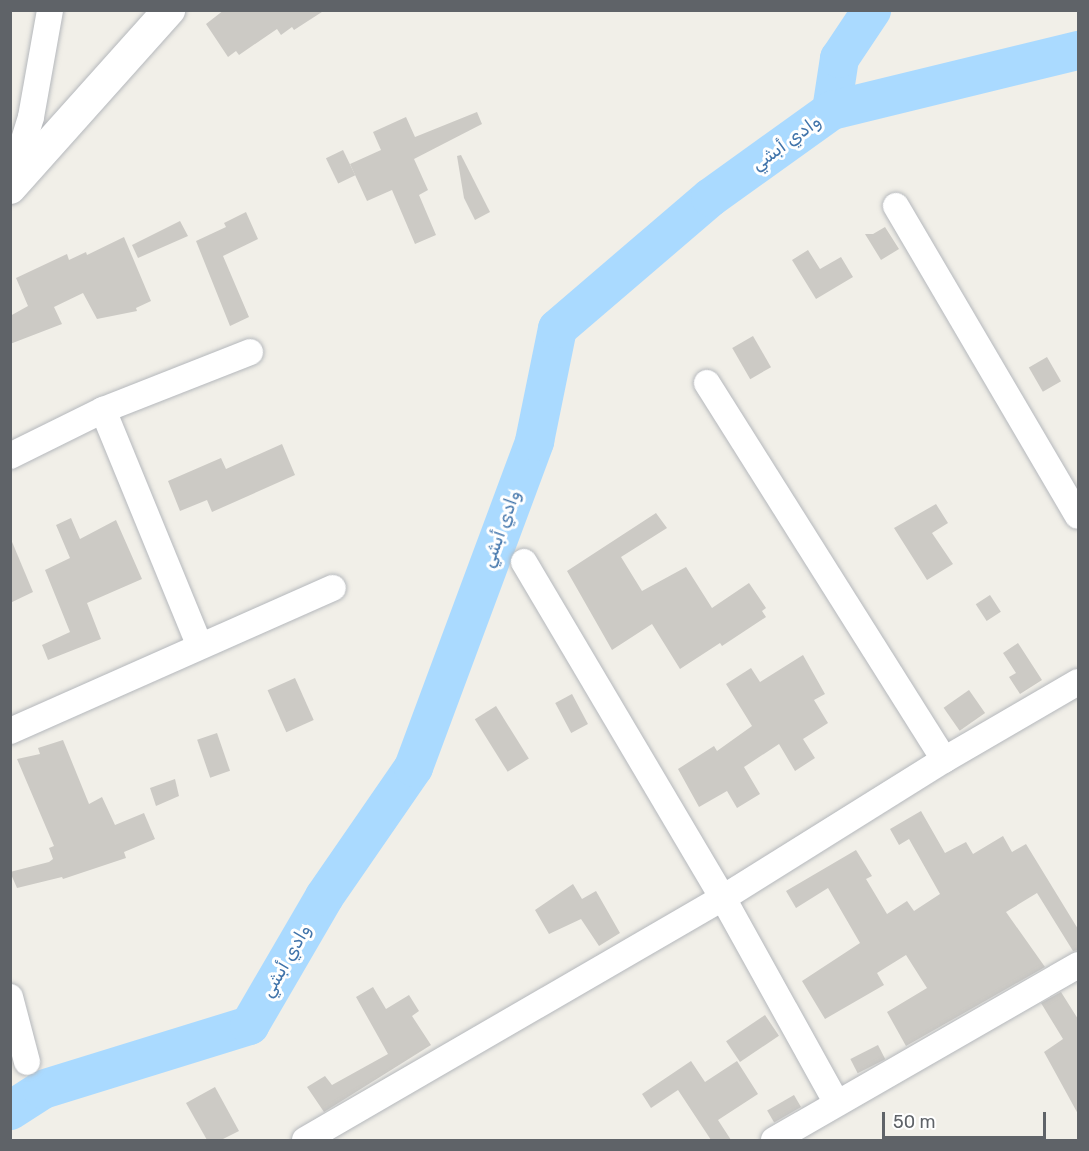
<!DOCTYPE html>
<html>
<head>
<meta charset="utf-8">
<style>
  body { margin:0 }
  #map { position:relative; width:1089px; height:1151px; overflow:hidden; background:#f1efe8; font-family:Rubik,Cairo,sans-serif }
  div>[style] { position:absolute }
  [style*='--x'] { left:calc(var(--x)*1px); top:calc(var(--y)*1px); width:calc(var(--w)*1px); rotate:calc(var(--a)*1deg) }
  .river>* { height:39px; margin:-19.5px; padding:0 19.5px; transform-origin:19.5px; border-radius:19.5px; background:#aadaff }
  .building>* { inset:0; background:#cccac5; transform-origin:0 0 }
  .roads { filter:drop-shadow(0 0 2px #b5b8bc) drop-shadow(0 0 2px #b5b8bc) }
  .minor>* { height:26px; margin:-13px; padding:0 13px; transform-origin:13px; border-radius:13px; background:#fff }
  .tertiary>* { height:32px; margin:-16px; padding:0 16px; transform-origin:16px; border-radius:16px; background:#fff }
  span { translate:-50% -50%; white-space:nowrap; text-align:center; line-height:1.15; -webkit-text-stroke:6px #fff; paint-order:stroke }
  .water-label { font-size:18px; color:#4174aa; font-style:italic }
  .frame { position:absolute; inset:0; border:12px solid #5f6368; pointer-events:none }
  .scale { position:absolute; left:882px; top:1112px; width:164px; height:27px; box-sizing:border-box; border:3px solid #5f6368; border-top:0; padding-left:8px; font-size:18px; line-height:21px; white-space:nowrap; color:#5f6368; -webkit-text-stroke:4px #fff; paint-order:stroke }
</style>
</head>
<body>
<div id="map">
  <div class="river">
    <div style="--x:831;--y:110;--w:53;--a:-81.3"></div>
    <div style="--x:839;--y:58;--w:58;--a:-56.3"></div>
    <div style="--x:10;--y:1110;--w:38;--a:-33"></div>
    <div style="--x:42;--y:1089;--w:217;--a:-17.2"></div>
    <div style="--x:249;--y:1025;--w:149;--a:-59.8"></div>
    <div style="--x:324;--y:896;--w:157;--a:-55.4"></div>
    <div style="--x:413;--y:767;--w:348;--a:-69.6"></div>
    <div style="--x:534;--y:441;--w:115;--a:-78.5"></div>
    <div style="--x:557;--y:328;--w:201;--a:-40.6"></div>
    <div style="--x:710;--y:197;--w:149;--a:-35.7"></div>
    <div style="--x:831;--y:110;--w:254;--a:-13.7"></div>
  </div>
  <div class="building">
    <div style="clip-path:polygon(224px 10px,325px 10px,294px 30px,292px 27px,281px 35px,277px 29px,239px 55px,236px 51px,228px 57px,206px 24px)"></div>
    <div style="clip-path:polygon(477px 112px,482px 124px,414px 159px,428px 190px,419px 195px,436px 235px,415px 244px,392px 190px,367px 201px,350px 164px,381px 150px,373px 132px,406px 117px,415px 137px)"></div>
    <div style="left:343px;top:150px;width:28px;height:19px;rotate:64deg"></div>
    <div style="clip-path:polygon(461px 155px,490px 212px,475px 220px,464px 198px,457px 156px)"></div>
    <div style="clip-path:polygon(246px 212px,258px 239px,223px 256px,249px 317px,230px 326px,196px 241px,226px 227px,224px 223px)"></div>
    <div style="clip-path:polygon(180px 221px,188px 236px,138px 258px,132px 245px)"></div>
    <div style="clip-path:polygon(885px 227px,899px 249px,881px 260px,865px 234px,873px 234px)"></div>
    <div style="clip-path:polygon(124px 237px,151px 301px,136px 308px,137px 311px,97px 319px,83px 293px,54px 307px,62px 324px,10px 344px,10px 316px,28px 306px,16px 278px,67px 254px,69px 260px,86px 252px,87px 255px)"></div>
    <div style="clip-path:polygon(808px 250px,820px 269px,841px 257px,853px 277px,816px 299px,792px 260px)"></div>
    <div style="left:753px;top:336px;width:36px;height:24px;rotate:60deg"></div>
    <div style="left:1047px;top:357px;width:28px;height:21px;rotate:60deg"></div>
    <div style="clip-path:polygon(282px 444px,295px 475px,212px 512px,207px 500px,180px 511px,168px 481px,221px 458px,226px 469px)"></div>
    <div style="clip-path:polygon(936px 504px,948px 523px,932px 533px,953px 564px,927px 580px,894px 528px)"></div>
    <div style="clip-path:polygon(656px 513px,667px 528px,621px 557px,642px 591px,686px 567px,712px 608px,749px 583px,766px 608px,762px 611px,766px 617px,722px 646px,720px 643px,680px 669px,652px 624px,612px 650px,567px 571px)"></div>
    <div style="clip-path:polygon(71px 518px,80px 539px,116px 520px,142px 579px,87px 603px,101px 639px,48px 660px,42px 645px,70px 632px,45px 570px,70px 558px,56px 525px)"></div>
    <div style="clip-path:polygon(10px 537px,33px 592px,10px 603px)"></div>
    <div style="left:990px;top:595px;width:20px;height:17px;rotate:57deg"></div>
    <div style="clip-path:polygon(1018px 643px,1042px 680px,1020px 694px,1009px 677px,1016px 673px,1003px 653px)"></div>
    <div style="clip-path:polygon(803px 655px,825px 694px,814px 700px,828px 723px,803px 739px,815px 758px,795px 771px,779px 744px,744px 767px,760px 794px,737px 808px,727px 791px,699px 807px,678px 769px,714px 746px,717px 751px,752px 726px,726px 684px,751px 668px,760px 682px)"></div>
    <div style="left:295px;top:678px;width:46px;height:30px;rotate:66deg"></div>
    <div style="left:969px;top:690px;width:28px;height:31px;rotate:55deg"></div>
    <div style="left:572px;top:694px;width:34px;height:19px;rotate:62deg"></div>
    <div style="left:496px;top:706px;width:62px;height:25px;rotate:58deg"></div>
    <div style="left:217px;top:733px;width:40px;height:21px;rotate:71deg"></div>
    <div style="clip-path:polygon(63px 740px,89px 804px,102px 797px,115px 825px,144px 813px,155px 839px,124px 852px,126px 858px,63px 879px,62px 877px,17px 888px,10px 872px,49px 862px,53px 859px,49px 848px,54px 846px,17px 759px,40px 754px,38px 748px)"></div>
    <div style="clip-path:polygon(175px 779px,179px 796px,156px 806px,150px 788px)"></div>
    <div style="clip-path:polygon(921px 811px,945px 853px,966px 842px,973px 854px,1003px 836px,1012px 852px,1026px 844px,1078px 929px,1078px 950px,1073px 951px,1037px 893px,1006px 912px,1045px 967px,906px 1046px,887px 1012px,927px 988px,906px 955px,877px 973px,884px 985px,825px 1019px,802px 981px,860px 943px,828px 888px,796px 908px,786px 891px,856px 850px,872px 876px,866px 879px,887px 914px,907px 901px,914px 911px,940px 894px,909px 839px,899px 845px,890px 829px)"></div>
    <div style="clip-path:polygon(573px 884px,582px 899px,596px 891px,620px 933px,599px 946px,581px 919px,549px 934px,535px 910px)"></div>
    <div style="clip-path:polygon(373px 987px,386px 1009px,409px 995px,419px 1011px,412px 1016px,431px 1045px,324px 1112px,307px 1087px,325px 1076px,332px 1085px,388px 1054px,356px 997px)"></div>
    <div style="clip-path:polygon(1061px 992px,1078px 1019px,1078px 1114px,1044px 1052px,1063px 1039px,1041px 1003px)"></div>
    <div style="left:765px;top:1015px;width:25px;height:47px;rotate:56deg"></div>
    <div style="left:878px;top:1045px;width:16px;height:31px;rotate:63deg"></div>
    <div style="clip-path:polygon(691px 1061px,705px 1082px,737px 1061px,758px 1094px,718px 1120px,731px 1140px,711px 1140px,678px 1090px,651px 1108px,642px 1094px)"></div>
    <div style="clip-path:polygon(215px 1087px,239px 1131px,221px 1140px,207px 1140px,186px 1103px)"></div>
    <div style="left:794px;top:1095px;width:14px;height:31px;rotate:60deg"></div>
  </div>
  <div class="roads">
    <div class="minor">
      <div style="--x:10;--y:185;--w:71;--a:-72.8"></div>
      <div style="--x:31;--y:117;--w:109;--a:-79.9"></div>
      <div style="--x:896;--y:206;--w:359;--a:59.6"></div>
      <div style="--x:707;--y:383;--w:445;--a:57.8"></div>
      <div style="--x:103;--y:410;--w:255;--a:67.7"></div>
      <div style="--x:10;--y:456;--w:104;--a:-26.3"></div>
      <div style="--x:103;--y:410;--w:158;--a:-21.5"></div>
      <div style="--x:524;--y:562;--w:391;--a:59.4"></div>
      <div style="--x:723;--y:898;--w:233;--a:61"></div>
      <div style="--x:10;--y:731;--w:353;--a:-23.9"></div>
      <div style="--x:10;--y:997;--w:67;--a:75.3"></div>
      <div style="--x:305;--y:1140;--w:483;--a:-30.1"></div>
      <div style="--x:723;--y:898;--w:261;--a:-32"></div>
      <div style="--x:944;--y:760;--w:155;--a:-30.2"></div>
      <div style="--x:774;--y:1140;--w:351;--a:-29.9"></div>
    </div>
    <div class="tertiary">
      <div style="--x:10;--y:188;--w:239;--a:-48.2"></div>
    </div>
  </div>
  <div class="water-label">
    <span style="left:786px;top:143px;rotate:-36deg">وادي أبشي</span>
    <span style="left:501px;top:529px;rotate:-70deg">وادي أبشي</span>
    <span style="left:286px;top:961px;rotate:-60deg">وادي أبشي</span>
  </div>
  <div class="frame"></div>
  <div class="scale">50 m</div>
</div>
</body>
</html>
